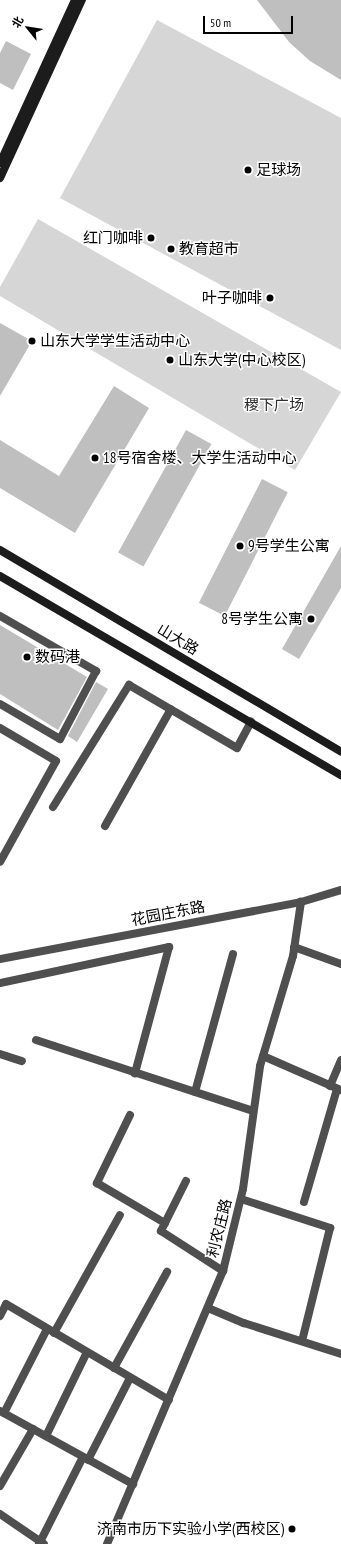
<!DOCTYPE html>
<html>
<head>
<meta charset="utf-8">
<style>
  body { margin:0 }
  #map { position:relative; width:341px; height:1544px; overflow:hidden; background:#fff; font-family:"PT Sans Narrow","Noto Sans SC",sans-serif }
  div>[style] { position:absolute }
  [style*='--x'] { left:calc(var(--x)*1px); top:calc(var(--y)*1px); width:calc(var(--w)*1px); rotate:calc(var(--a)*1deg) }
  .green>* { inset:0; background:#d6d6d6 }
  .building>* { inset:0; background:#bfbfbf; transform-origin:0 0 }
  .minor>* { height:8px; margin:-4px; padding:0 4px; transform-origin:4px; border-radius:4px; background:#4f4f4f }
  .tertiary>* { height:8px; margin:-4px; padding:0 4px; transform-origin:4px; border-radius:4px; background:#4f4f4f }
  .secondary>* { height:8px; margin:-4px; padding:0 4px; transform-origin:4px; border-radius:4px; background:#1c1c1c }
  .dots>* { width:11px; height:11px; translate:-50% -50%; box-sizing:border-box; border:2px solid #fff; border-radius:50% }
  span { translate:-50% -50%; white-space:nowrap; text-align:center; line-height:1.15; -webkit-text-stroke:3px #fff; paint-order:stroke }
  .poi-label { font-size:15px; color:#000 }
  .left { translate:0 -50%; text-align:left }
  .right { translate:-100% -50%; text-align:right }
  .park-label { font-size:15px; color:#2d2d2d }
  .street-label { font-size:15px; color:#000 }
  .north { position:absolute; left:8px; top:8px; width:40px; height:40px; -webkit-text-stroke:3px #fff; paint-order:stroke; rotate:300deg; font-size:11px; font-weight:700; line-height:16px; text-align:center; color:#000 }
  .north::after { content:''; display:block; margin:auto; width:14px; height:18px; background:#000; clip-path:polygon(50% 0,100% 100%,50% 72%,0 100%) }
  .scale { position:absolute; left:203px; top:16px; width:90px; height:18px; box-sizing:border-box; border:2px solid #000; border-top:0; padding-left:5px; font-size:12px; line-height:14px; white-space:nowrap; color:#000; -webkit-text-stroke:3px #fff; paint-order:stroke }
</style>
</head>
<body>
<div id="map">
  <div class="green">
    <div style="clip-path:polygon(157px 20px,341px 118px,341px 350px,60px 198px)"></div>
    <div style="clip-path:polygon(38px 219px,341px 392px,295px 470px,0 296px,0 287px)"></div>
  </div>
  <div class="building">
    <div style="clip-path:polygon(257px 0,341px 0,341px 80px,310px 61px,289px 42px)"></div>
    <div style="clip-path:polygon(6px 41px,31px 54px,13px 90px,0 83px,0 53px)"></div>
    <div style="clip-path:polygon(0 323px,32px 341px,0 396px)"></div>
    <div style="clip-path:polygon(114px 386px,149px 408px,75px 533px,0 488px,0 440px,59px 476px)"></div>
    <div style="left:186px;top:430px;width:29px;height:140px;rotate:29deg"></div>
    <div style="left:262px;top:479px;width:29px;height:139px;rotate:27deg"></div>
    <div style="clip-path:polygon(341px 546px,341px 588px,299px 659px,282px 649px)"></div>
    <div style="clip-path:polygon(0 625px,87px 677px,58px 730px,0 694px)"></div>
    <div style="clip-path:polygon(96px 682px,108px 689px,77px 742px,68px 736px)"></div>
  </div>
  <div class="minor">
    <div style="--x:0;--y:616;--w:111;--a:29.8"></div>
    <div style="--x:96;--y:671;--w:77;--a:117.9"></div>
    <div style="--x:60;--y:739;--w:69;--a:-149.7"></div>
    <div style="--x:0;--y:728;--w:65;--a:30.5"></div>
    <div style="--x:56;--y:761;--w:115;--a:119"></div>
    <div style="--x:53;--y:807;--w:144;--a:-58.1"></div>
    <div style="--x:129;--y:685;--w:125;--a:30.3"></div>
    <div style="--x:237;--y:748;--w:30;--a:-62"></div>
    <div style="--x:105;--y:826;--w:134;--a:-60.6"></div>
    <div style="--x:294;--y:947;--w:50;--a:19.9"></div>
    <div style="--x:0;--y:983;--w:173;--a:-12"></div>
    <div style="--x:169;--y:947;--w:131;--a:105.1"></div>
    <div style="--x:36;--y:1040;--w:225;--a:18.1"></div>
    <div style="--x:0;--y:1054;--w:23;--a:18"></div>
    <div style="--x:263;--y:1056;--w:85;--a:23.6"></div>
    <div style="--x:330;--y:1086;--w:28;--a:-67"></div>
    <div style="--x:195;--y:1092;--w:143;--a:-74.6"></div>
    <div style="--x:130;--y:1115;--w:76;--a:115.9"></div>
    <div style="--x:97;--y:1183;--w:79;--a:30.5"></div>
    <div style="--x:186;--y:1181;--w:56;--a:116.6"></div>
    <div style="--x:161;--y:1231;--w:74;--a:32.8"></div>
    <div style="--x:241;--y:1199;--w:94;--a:18"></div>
    <div style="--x:330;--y:1228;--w:116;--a:103.9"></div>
    <div style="--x:304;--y:1202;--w:118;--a:-73.7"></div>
    <div style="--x:208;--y:1308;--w:39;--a:23"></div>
    <div style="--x:244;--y:1323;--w:102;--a:17.7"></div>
    <div style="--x:0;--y:1316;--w:13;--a:-63"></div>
    <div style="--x:6;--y:1304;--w:189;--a:30.5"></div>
    <div style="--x:54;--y:1333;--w:135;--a:-60.8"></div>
    <div style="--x:114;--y:1368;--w:110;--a:-61.1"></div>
    <div style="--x:0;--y:1411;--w:152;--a:28.8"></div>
    <div style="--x:4;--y:1413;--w:94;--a:-62.9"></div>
    <div style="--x:46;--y:1436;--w:93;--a:-64"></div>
    <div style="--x:88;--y:1460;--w:92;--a:-62.9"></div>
    <div style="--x:0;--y:1486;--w:66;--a:-59.9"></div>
    <div style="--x:0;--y:1514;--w:53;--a:34.3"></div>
    <div style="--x:39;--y:1544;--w:97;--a:-63.2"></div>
  </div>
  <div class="tertiary">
    <div style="--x:0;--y:959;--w:306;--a:-10.7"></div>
    <div style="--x:301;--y:902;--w:42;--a:-16.7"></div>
    <div style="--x:107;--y:1544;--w:297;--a:-67"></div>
    <div style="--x:223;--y:1271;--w:84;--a:-76.3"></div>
    <div style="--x:243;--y:1189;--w:124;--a:-82.1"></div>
    <div style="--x:260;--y:1066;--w:115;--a:-73.3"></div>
    <div style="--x:293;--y:956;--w:55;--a:-81.6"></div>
  </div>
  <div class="secondary">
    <div style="--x:0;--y:163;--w:179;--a:-65.3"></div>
    <div style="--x:0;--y:178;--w:196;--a:-65.3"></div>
    <div style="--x:0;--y:550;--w:396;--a:30.6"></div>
    <div style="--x:0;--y:576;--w:395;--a:30.3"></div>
  </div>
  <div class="dots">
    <div style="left:248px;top:170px;background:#000"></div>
    <div style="left:151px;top:238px;background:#000"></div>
    <div style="left:171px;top:249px;background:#000"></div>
    <div style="left:270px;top:298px;background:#000"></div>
    <div style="left:32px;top:341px;background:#000"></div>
    <div style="left:170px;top:360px;background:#000"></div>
    <div style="left:95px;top:458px;background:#000"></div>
    <div style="left:240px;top:546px;background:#000"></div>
    <div style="left:311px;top:619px;background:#000"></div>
    <div style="left:27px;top:657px;background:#000"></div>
    <div style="left:292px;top:1529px;background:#000"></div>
  </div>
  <div class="poi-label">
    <span class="left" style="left:256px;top:170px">足球场</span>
    <span class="right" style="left:143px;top:238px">红门咖啡</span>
    <span class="left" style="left:179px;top:249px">教育超市</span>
    <span class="right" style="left:262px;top:298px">叶子咖啡</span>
    <span class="left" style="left:40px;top:341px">山东大学学生活动中心</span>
    <span class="left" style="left:178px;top:360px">山东大学(中心校区)</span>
    <span class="left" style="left:103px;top:458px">18号宿舍楼、大学生活动中心</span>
    <span class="left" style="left:248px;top:546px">9号学生公寓</span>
    <span class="right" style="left:303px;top:619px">8号学生公寓</span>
    <span class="left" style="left:35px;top:657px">数码港</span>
    <span class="right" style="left:284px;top:1529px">济南市历下实验小学(西校区)</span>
  </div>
  <div class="park-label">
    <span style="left:274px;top:405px">稷下广场</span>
  </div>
  <div class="street-label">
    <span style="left:178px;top:639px;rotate:31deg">山大路</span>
    <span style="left:168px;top:913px;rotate:-11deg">花园庄东路</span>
    <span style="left:219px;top:1228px;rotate:-76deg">利农庄路</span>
  </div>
  <div class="north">北</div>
  <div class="scale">50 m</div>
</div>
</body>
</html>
